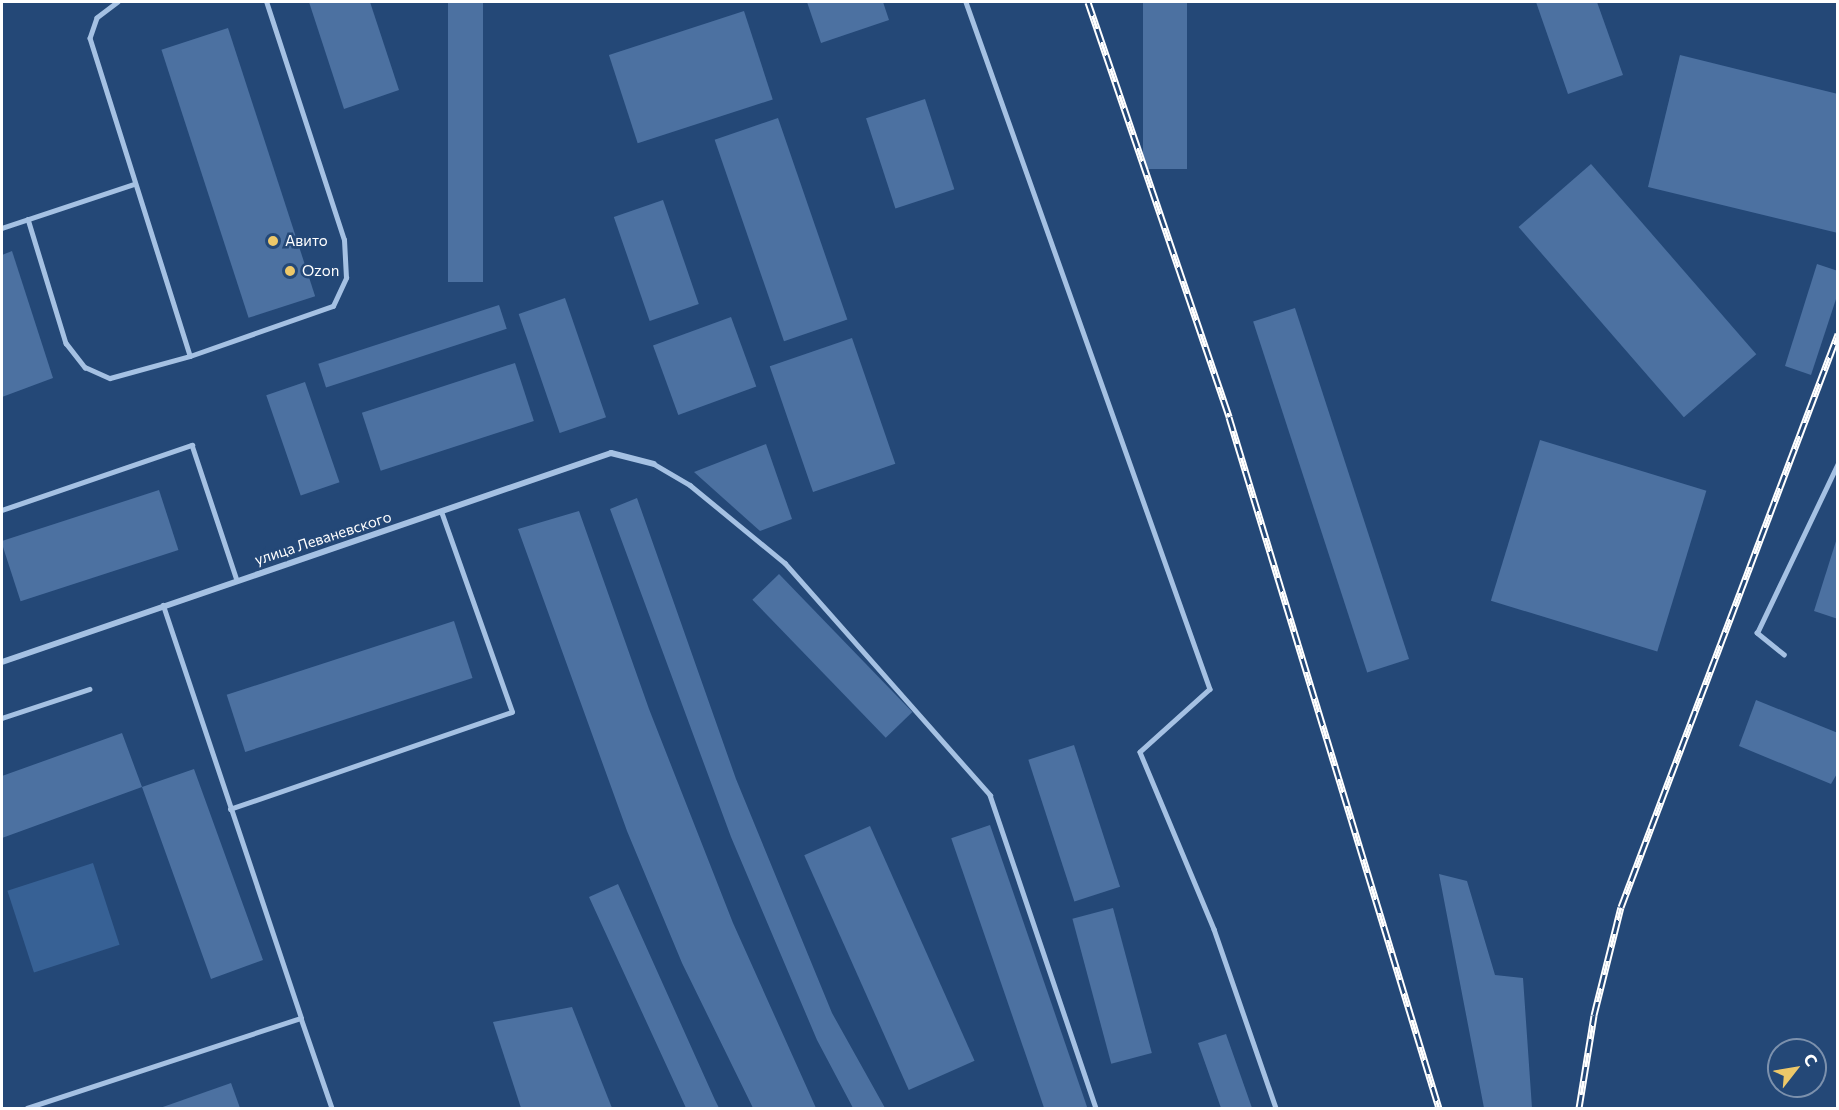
<!DOCTYPE html>
<html>
<head>
<meta charset="utf-8">
<style>
  body { margin:0 }
  #map { position:relative; width:1839px; height:1110px; overflow:hidden; background:#244877; font-family:Commissioner,sans-serif }
  div>[style] { position:absolute }
  [style*='--x'] { left:calc(var(--x)*1px); top:calc(var(--y)*1px); width:calc(var(--w)*1px); rotate:calc(var(--a)*1deg) }
  .green>* { inset:0; background:#376195; transform-origin:0 0 }
  .building>* { inset:0; background:#4c71a1; transform-origin:0 0 }
  .service>* { height:4.5px; margin:-2.25px; padding:0 2.25px; transform-origin:2.25px; border-radius:2.25px; background:#a5c1e3 }
  .minor>* { height:6px; margin:-3px; padding:0 3px; transform-origin:3px; border-radius:3px; background:#a5c1e3 }
  .rail>* { height:7px; margin-top:-3.5px; transform-origin:0; background:repeating-linear-gradient(90deg,#244877 0 14px,#fff 0 28px); box-sizing:border-box; border-block:2px solid #fff }
  .dots>* { width:16px; height:16px; translate:-50% -50%; box-sizing:border-box; border:3px solid #244877; border-radius:50% }
  span { translate:-50% -50%; white-space:nowrap; text-align:center; line-height:1.15; -webkit-text-stroke:5px #244877; paint-order:stroke }
  .poi-label { font-size:15px; color:#fff }
  .left { translate:0 -50%; text-align:left }
  .street-label { font-size:15px; color:#fff }
  .frame { position:absolute; inset:0; border:3px solid #fff; pointer-events:none }
  .north { position:absolute; left:1767px; top:1038px; width:60px; height:60px; box-sizing:border-box; background:#244877; border:2px solid #7c91ad; border-radius:50%; rotate:59deg; font-size:16px; font-weight:700; line-height:24px; text-align:center; color:#fff }
  .north::after { content:''; display:block; margin:auto; width:21px; height:27px; background:#edc869; clip-path:polygon(50% 0,100% 100%,50% 72%,0 100%) }
</style>
</head>
<body>
<div id="map">
  <div class="green">
    <div style="left:93px;top:863px;width:86px;height:90px;rotate:72deg"></div>
  </div>
  <div class="building">
    <div style="clip-path:polygon(309px 2px,370px 2px,399px 90px,344px 109px)"></div>
    <div style="left:448px;top:2px;width:35px;height:280px"></div>
    <div style="clip-path:polygon(807px 2px,883px 2px,889px 20px,821px 43px)"></div>
    <div style="left:1143px;top:2px;width:44px;height:167px"></div>
    <div style="clip-path:polygon(1536px 2px,1597px 2px,1623px 75px,1568px 94px)"></div>
    <div style="left:744px;top:11px;width:93px;height:142px;rotate:72deg"></div>
    <div style="left:228px;top:28px;width:282px;height:70px;rotate:72deg"></div>
    <div style="clip-path:polygon(1680px 55px,1838px 94px,1838px 233px,1648px 187px)"></div>
    <div style="left:925px;top:99px;width:95px;height:62px;rotate:72deg"></div>
    <div style="left:778px;top:118px;width:213px;height:67px;rotate:71deg"></div>
    <div style="left:1591px;top:164px;width:252px;height:96px;rotate:49deg"></div>
    <div style="left:663px;top:200px;width:110px;height:52px;rotate:71deg"></div>
    <div style="clip-path:polygon(12px 251px,53px 378px,2px 397px,2px 255px)"></div>
    <div style="clip-path:polygon(1817px 264px,1838px 271px,1838px 293px,1811px 375px,1785px 366px)"></div>
    <div style="left:565px;top:298px;width:126px;height:49px;rotate:71deg"></div>
    <div style="left:499px;top:305px;width:25px;height:190px;rotate:72deg"></div>
    <div style="left:1295px;top:308px;width:369px;height:44px;rotate:72deg"></div>
    <div style="left:731px;top:317px;width:74px;height:83px;rotate:70deg"></div>
    <div style="left:852px;top:338px;width:133px;height:87px;rotate:71deg"></div>
    <div style="left:515px;top:363px;width:61px;height:161px;rotate:72deg"></div>
    <div style="left:305px;top:382px;width:106px;height:41px;rotate:71deg"></div>
    <div style="left:1540px;top:440px;width:174px;height:168px;rotate:17deg"></div>
    <div style="clip-path:polygon(766px 444px,792px 519px,760px 531px,694px 472px)"></div>
    <div style="left:159px;top:490px;width:63px;height:166px;rotate:72deg"></div>
    <div style="clip-path:polygon(637px 498px,736px 779px,832px 1013px,885px 1108px,853px 1108px,817px 1040px,731px 837px,610px 509px)"></div>
    <div style="clip-path:polygon(579px 511px,649px 709px,733px 923px,816px 1108px,753px 1108px,682px 963px,627px 831px,518px 529px)"></div>
    <div style="clip-path:polygon(1837px 538px,1838px 538px,1838px 619px,1814px 611px)"></div>
    <div style="left:779px;top:574px;width:192px;height:37px;rotate:46deg"></div>
    <div style="left:454px;top:621px;width:60px;height:239px;rotate:72deg"></div>
    <div style="clip-path:polygon(1756px 700px,1838px 733px,1838px 772px,1831px 784px,1739px 746px)"></div>
    <div style="clip-path:polygon(122px 733px,142px 787px,194px 769px,263px 960px,211px 979px,142px 787px,2px 838px,2px 776px)"></div>
    <div style="left:1074px;top:745px;width:149px;height:48px;rotate:72deg"></div>
    <div style="left:990px;top:825px;width:300px;height:41px;rotate:71deg"></div>
    <div style="left:870px;top:826px;width:257px;height:72px;rotate:66deg"></div>
    <div style="clip-path:polygon(1439px 874px,1467px 881px,1495px 975px,1523px 978px,1532px 1108px,1484px 1108px)"></div>
    <div style="clip-path:polygon(618px 884px,715px 1100px,719px 1108px,686px 1108px,589px 897px)"></div>
    <div style="left:1113px;top:908px;width:150px;height:42px;rotate:75deg"></div>
    <div style="clip-path:polygon(572px 1007px,612px 1108px,521px 1108px,493px 1022px)"></div>
    <div style="clip-path:polygon(1226px 1034px,1252px 1108px,1221px 1108px,1198px 1043px)"></div>
    <div style="clip-path:polygon(231px 1083px,240px 1108px,160px 1108px)"></div>
  </div>
  <div class="service">
    <div style="--x:118;--y:2;--w:26;--a:143"></div>
    <div style="--x:97;--y:18;--w:21;--a:109"></div>
    <div style="--x:90;--y:38;--w:333;--a:72.5"></div>
    <div style="--x:966;--y:2;--w:729;--a:70.45"></div>
    <div style="--x:1210;--y:689;--w:94;--a:138"></div>
    <div style="--x:1140;--y:752;--w:192;--a:67.3"></div>
    <div style="--x:1214;--y:929;--w:189;--a:70.9"></div>
    <div style="--x:28;--y:219;--w:130;--a:73"></div>
    <div style="--x:66;--y:343;--w:31;--a:52"></div>
    <div style="--x:85;--y:367;--w:27;--a:24"></div>
    <div style="--x:110;--y:378;--w:83;--a:-15.4"></div>
    <div style="--x:190;--y:356;--w:151;--a:-19.3"></div>
    <div style="--x:333;--y:306;--w:31;--a:-65"></div>
    <div style="--x:346;--y:278;--w:38;--a:-93"></div>
    <div style="--x:344;--y:240;--w:250;--a:-108.1"></div>
    <div style="--x:2;--y:228;--w:139;--a:-18.4"></div>
    <div style="--x:654;--y:464;--w:42;--a:30.3"></div>
    <div style="--x:690;--y:485;--w:123;--a:39.4"></div>
    <div style="--x:785;--y:563;--w:310;--a:48.5"></div>
    <div style="--x:990;--y:795;--w:330;--a:71.3"></div>
    <div style="--x:2;--y:510;--w:201;--a:-18.9"></div>
    <div style="--x:192;--y:445;--w:142;--a:71.6"></div>
    <div style="--x:1784;--y:655;--w:35;--a:-141"></div>
    <div style="--x:1757;--y:633;--w:188;--a:-64.5"></div>
    <div style="--x:2;--y:718;--w:92;--a:-18.4"></div>
    <div style="--x:230;--y:809;--w:298;--a:-19"></div>
    <div style="--x:512;--y:712;--w:212;--a:-109.5"></div>
    <div style="--x:301;--y:1018;--w:95;--a:71"></div>
    <div style="--x:27;--y:1108;--w:288;--a:-18.2"></div>
    <div style="--x:301;--y:1018;--w:435;--a:-108.5"></div>
  </div>
  <div class="minor">
    <div style="--x:2;--y:662;--w:644;--a:-18.94"></div>
    <div style="--x:611;--y:453;--w:44;--a:14.3"></div>
  </div>
  <div class="rail">
    <div style="--x:1088;--y:2;--w:438;--a:71.2"></div>
    <div style="--x:1229;--y:417;--w:722;--a:73.1"></div>
    <div style="--x:1579;--y:1108;--w:94;--a:-80.8"></div>
    <div style="--x:1594;--y:1015;--w:111;--a:-76"></div>
    <div style="--x:1621;--y:907;--w:613;--a:-69.26"></div>
  </div>
  <div class="dots">
    <div style="left:273px;top:241px;background:#edc869"></div>
    <div style="left:290px;top:271px;background:#edc869"></div>
  </div>
  <div class="poi-label">
    <span class="left" style="left:285px;top:241px">Авито</span>
    <span class="left" style="left:302px;top:271px">Ozon</span>
  </div>
  <div class="street-label">
    <span style="left:323px;top:538px;rotate:-18deg">улица Леваневского</span>
  </div>
  <div class="frame"></div>
  <div class="north">С</div>
</div>
</body>
</html>
